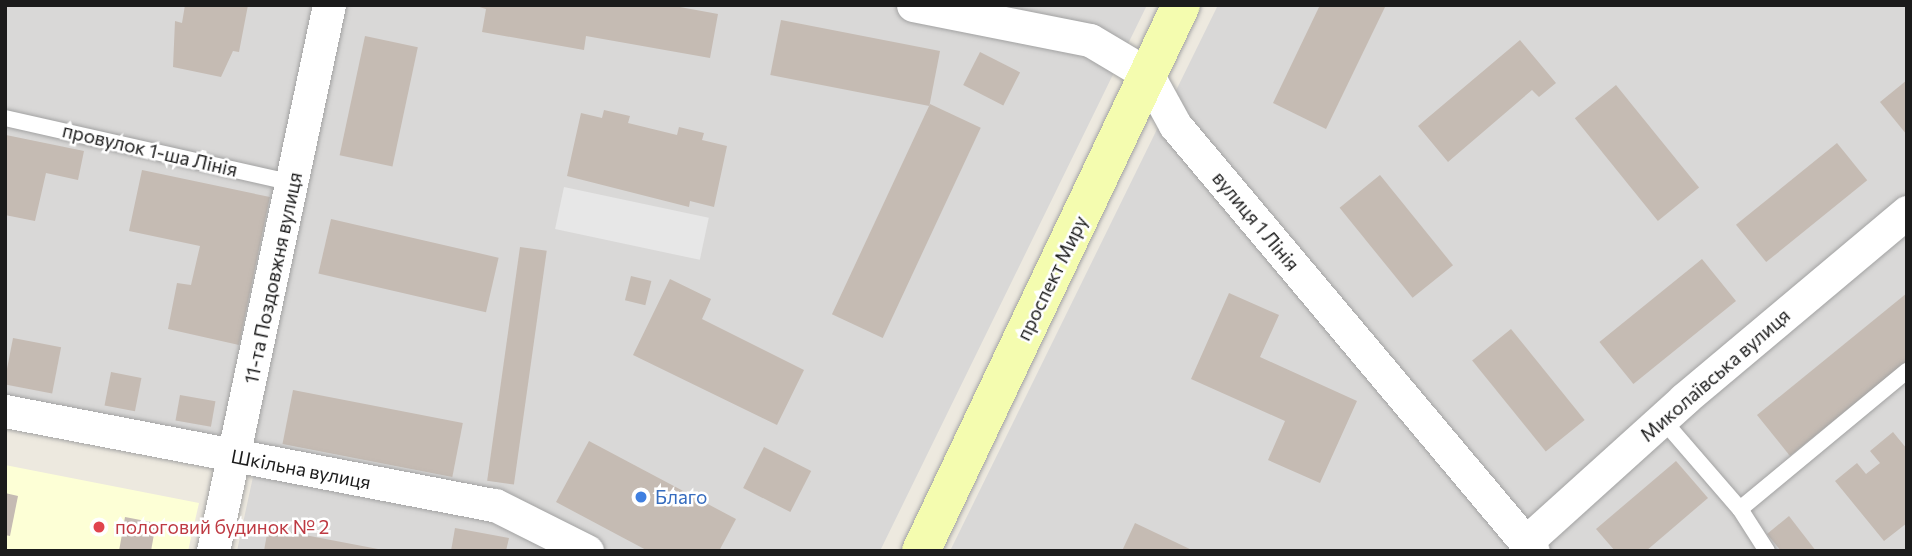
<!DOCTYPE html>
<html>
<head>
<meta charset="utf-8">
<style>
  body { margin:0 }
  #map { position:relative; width:1912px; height:556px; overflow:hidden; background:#ede9df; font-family:Commissioner,sans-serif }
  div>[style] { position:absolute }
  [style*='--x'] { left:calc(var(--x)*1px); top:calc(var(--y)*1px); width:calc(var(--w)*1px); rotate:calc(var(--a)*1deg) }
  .residential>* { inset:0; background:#d9d8d7 }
  .education>* { inset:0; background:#fdffd6 }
  .parking>* { inset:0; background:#e7e7e7; transform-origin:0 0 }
  .building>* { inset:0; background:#c5bbb3; transform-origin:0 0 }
  .roads { filter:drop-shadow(0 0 2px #a2a2a2) drop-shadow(0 0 2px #a2a2a2) }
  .service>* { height:16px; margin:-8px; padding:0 8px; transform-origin:8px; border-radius:8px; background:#fff }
  .minor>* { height:33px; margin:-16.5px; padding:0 16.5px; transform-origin:16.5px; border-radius:16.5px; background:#fff }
  .secondary>* { height:38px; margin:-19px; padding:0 19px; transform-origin:19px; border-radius:19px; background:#f4fcaf }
  .dots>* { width:19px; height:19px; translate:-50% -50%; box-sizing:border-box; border:4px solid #fff; border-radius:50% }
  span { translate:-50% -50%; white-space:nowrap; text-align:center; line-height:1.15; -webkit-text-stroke:5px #fff; paint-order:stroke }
  .street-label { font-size:19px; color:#1b1b1b }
  .shop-label { font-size:19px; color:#366cbe }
  .left { translate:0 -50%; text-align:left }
  .health-label { font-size:19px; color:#be3a42 }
  .frame { position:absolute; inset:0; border:7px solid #1b1b1b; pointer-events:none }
</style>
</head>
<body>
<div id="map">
  <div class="residential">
    <div style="clip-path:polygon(5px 5px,1147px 5px,880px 551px,237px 551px,259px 449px,5px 397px)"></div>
    <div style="clip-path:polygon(1218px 5px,1907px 5px,1907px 551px,950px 551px)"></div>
  </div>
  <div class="education">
    <div style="clip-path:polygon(5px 465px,199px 503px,188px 551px,5px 551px)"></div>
  </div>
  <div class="parking">
    <div style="left:564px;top:187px;width:148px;height:43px;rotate:12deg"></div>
  </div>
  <div class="building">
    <div style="clip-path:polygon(185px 5px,248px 5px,239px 52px,233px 51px,221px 77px,173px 67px,175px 21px,182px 23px)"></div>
    <div style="clip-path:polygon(473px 5px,669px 5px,718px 14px,710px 58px,586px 36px,584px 50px,482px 32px,486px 9px)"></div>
    <div style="clip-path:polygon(1320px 5px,1386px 5px,1326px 129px,1273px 103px)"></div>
    <div style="left:781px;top:20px;width:162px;height:56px;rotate:11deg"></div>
    <div style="left:365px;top:36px;width:54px;height:122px;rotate:12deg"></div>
    <div style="clip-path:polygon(1520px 40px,1556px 83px,1539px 97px,1532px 90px,1448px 162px,1418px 126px)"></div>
    <div style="left:980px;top:52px;width:45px;height:37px;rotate:27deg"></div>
    <div style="clip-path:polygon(1907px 80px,1907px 135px,1880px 102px)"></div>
    <div style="left:1616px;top:85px;width:132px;height:53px;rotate:51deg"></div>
    <div style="left:930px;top:104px;width:56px;height:232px;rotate:25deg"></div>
    <div style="clip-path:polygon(604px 110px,630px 116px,628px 123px,677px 135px,679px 127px,704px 133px,702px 140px,727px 146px,714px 207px,690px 201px,689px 207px,567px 176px,581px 113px,602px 118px)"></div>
    <div style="clip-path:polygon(6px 135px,84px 151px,78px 180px,46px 173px,35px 221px,5px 215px)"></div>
    <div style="left:1837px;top:143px;width:48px;height:130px;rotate:51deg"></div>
    <div style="clip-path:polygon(142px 170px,270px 197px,239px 345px,168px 329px,177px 283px,191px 285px,200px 246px,129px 231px)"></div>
    <div style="left:1380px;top:175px;width:116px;height:52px;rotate:51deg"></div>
    <div style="left:331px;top:219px;width:172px;height:56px;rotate:13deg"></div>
    <div style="left:520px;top:247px;width:27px;height:236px;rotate:8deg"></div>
    <div style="left:1702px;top:259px;width:54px;height:132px;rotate:51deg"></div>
    <div style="left:631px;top:276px;width:21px;height:25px;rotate:14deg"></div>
    <div style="clip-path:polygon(670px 279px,711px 299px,702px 319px,804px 370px,777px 425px,633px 355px)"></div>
    <div style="clip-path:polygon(1229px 293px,1279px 315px,1260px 357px,1357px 401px,1320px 483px,1268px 460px,1285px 421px,1191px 379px)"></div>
    <div style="clip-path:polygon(1907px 293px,1907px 361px,1790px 456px,1757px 415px)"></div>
    <div style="left:1511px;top:329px;width:117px;height:50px;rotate:51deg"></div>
    <div style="left:13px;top:338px;width:49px;height:47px;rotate:11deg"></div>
    <div style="left:111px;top:372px;width:31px;height:34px;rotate:11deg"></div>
    <div style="left:293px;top:390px;width:173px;height:55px;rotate:11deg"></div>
    <div style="left:180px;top:395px;width:36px;height:26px;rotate:10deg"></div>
    <div style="clip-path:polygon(1893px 432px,1907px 449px,1907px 523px,1884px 541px,1835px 481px,1857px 463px,1866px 474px,1880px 463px,1870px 451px)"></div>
    <div style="clip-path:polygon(589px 441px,736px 519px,719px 551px,648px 551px,556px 502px)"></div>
    <div style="left:764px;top:447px;width:53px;height:46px;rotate:27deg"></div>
    <div style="clip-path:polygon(1676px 461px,1708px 498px,1646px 551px,1615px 551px,1596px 529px)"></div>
    <div style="clip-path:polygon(5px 493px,18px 496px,10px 536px,5px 535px)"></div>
    <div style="clip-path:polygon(1789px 516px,1816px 551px,1781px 551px,1767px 534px)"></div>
    <div style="clip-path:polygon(125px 517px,156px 523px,151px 551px,119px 551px)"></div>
    <div style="clip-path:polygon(1135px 523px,1194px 551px,1122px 551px)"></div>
    <div style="clip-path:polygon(268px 528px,378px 549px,377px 551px,264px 551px)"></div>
    <div style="clip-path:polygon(455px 528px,509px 538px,506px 551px,451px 551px)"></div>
  </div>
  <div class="roads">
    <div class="service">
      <div style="--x:5;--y:118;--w:296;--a:12.7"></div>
      <div style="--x:1662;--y:419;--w:119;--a:49.1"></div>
      <div style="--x:1740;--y:509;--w:50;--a:57.3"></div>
      <div style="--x:1740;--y:509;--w:217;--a:-39.6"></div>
    </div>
    <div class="minor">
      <div style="--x:913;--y:5;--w:180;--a:11.2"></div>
      <div style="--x:1090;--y:40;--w:66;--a:30.8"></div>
      <div style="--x:1147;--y:74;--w:58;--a:61.2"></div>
      <div style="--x:1175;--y:125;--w:556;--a:49.96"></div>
      <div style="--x:5;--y:411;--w:499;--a:10.9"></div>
      <div style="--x:495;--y:505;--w:103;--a:26.6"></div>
      <div style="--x:1526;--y:542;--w:213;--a:-42.1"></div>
      <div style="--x:1684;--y:399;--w:291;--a:-40"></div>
      <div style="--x:213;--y:551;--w:558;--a:-78.01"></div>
    </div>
    <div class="secondary">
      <div style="--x:921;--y:551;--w:605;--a:-64.54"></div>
    </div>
  </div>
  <div class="dots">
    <div style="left:641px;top:497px;background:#3f7fe0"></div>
    <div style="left:99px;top:527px;background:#e0444e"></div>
  </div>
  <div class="street-label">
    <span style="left:150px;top:150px;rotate:13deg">провулок 1-ша Лінія</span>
    <span style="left:1256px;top:221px;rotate:50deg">вулиця 1 Лінія</span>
    <span style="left:273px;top:278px;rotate:-78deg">11-та Поздовжня вулиця</span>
    <span style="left:1052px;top:278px;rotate:-64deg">проспект Миру</span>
    <span style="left:1715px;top:375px;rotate:-41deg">Миколаївська вулиця</span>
    <span style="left:301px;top:469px;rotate:11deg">Шкільна вулиця</span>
  </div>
  <div class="shop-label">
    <span class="left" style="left:655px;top:497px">Благо</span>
  </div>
  <div class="health-label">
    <span class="left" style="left:115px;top:527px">пологовий будинок № 2</span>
  </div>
  <div class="frame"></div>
</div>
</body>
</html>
